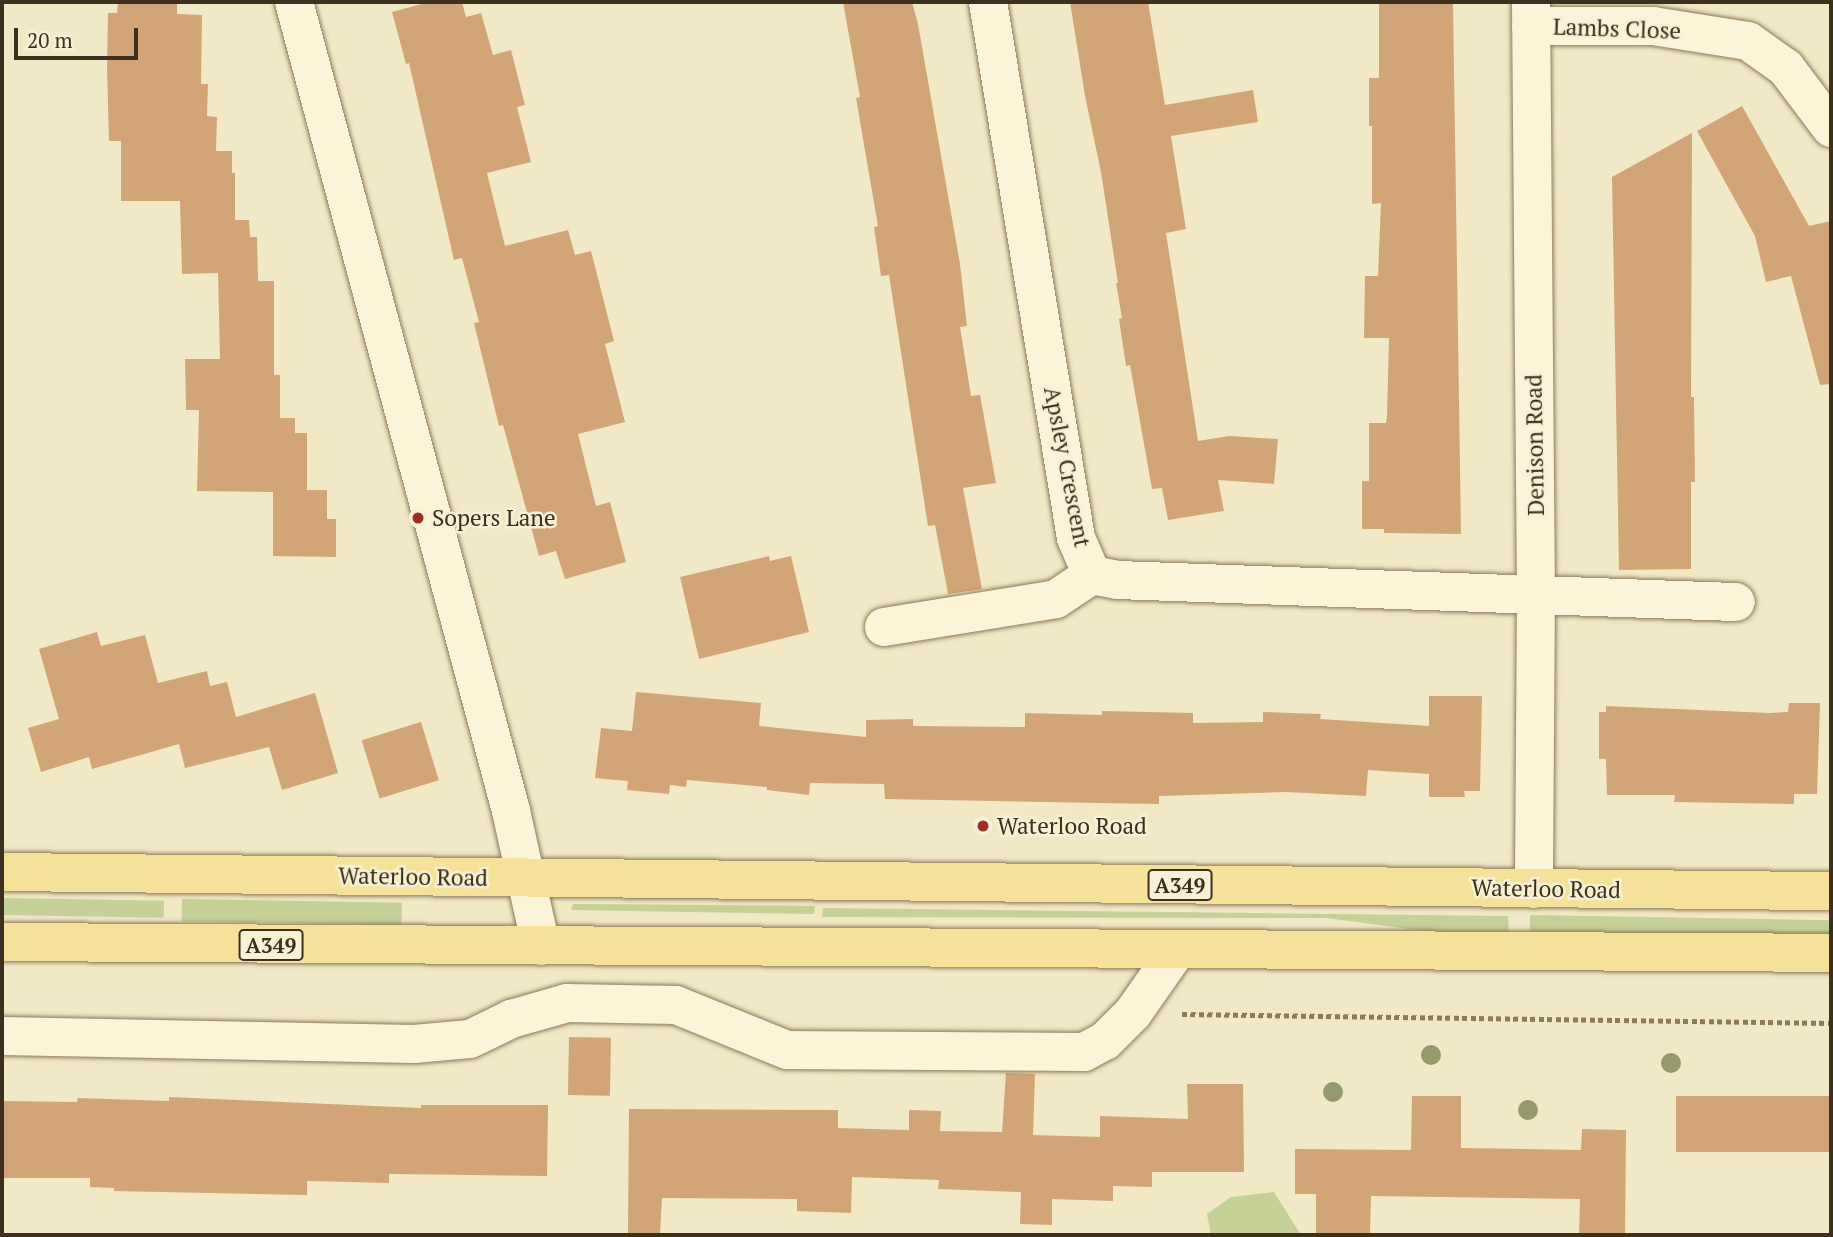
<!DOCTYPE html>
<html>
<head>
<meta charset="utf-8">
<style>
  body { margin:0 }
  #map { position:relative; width:1833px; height:1237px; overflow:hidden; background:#f1e8c5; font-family:"PT Serif",serif }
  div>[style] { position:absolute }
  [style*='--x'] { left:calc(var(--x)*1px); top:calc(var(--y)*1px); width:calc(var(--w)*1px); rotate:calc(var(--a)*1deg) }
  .green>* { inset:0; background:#c5d198; transform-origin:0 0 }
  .building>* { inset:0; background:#d2a578; transform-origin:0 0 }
  .path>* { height:4.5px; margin-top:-2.25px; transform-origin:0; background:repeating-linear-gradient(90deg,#8e7959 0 5px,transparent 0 8.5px) }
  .roads { filter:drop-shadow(0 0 2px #8e7959) drop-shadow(0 0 2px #8e7959) }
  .minor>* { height:38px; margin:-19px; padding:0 19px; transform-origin:19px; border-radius:19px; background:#fbf4d9 }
  .major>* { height:38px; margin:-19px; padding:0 19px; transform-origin:19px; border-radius:19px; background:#f6e19b }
  .trees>* { width:20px; height:20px; margin:-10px; border-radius:50%; background:#949a6c }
  .dots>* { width:19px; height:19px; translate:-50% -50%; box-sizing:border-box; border:4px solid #f8f1d5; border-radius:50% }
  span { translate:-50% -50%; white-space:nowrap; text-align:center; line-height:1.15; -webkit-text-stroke:5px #f8f1d5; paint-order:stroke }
  .shield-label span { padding:2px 5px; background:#f8f1d5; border:2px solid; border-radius:5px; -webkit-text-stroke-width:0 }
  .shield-label { font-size:21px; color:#3d301e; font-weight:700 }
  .street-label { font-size:23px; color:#3d301e }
  .poi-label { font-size:23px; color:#3d301e }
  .left { translate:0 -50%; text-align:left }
  .frame { position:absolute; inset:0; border:4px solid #3d301e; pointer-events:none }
  .scale { position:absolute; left:14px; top:28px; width:124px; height:32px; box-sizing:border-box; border:4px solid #3d301e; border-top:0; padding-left:9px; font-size:21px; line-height:24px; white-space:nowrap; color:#3d301e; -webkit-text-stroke:5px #f8f1d5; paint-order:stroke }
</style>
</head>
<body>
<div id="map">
  <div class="green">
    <div style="left:2px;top:898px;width:162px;height:17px;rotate:1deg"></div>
    <div style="left:182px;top:899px;width:220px;height:22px;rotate:1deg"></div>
    <div style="clip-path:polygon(573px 904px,815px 906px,814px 914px,571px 910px)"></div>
    <div style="clip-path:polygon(823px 908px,1508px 916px,1509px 938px,1455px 935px,1326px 918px,822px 917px)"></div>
    <div style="left:1530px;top:915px;width:301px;height:25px;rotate:1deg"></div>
    <div style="clip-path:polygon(1274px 1192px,1301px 1235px,1211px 1235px,1207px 1214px,1231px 1197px)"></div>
  </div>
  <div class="building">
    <div style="clip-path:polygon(118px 2px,177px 2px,177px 14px,202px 15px,201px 84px,208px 84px,207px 116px,217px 117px,216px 151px,232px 151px,232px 173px,235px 173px,235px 220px,249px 220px,250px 237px,257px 237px,258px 281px,274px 281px,274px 375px,280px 375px,280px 418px,295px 418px,295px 433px,307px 433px,307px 490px,327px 490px,327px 519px,336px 519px,336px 557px,273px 556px,273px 492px,197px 491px,199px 410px,186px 410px,185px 359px,220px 359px,218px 273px,182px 274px,180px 201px,121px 201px,121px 141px,109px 141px,107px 67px,108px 13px,117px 13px)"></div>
    <div style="clip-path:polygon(429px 2px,462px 2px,466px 17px,481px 13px,493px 55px,511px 50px,525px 105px,517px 107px,531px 162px,487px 173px,505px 246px,568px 230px,575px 255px,591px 251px,614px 341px,605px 344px,625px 422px,578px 434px,596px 506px,610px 502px,626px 562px,565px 579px,556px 551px,539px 556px,503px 425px,499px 426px,474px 323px,479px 322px,462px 258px,454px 260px,409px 63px,406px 64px,392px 12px)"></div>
    <div style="clip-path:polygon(843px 2px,912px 2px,918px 24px,960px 264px,967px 326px,960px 327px,971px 396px,980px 395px,996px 483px,963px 488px,982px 589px,948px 594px,935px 525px,928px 526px,889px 275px,881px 276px,874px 227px,878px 226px,856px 98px,860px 97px)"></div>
    <div style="clip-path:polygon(1070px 2px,1148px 2px,1165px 105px,1253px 90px,1258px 122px,1171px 136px,1186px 229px,1166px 233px,1198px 441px,1229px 436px,1278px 439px,1274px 484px,1218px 480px,1224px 511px,1168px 520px,1162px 488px,1152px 489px,1130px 365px,1126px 366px,1119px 319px,1122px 318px,1116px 283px,1118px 283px,1101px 172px,1085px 96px)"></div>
    <div style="clip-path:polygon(1379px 2px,1453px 2px,1461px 534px,1384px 533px,1384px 529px,1362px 529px,1362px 481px,1369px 481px,1369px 423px,1386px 423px,1387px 416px,1389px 338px,1364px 338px,1365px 276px,1378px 276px,1381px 203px,1372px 204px,1372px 126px,1369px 126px,1369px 78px,1379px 78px)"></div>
    <div style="clip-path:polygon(1742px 106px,1809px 226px,1831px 221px,1831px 384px,1820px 385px,1791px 276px,1766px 282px,1755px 236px,1697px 131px)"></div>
    <div style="clip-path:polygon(1692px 133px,1691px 397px,1694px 397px,1695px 482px,1691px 482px,1691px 569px,1619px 570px,1612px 177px)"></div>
    <div style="clip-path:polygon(769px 556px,770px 561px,791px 556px,809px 632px,699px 659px,680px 577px)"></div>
    <div style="clip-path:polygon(97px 632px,101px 646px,145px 635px,158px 683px,207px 671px,210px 686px,227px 682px,236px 717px,315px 693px,338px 773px,282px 790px,269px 747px,185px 768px,179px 744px,92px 769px,89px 757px,41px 772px,28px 728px,59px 719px,39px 649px)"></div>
    <div style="clip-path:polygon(636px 692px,761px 703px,759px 726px,866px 737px,866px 720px,913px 719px,913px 726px,1025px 727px,1025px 713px,1102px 715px,1102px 711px,1193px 713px,1193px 723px,1263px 722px,1263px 712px,1321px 714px,1320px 719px,1429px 726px,1429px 696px,1482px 696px,1480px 791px,1464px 791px,1465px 797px,1429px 797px,1429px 774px,1368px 770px,1366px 796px,1286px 792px,1159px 796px,1159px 804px,885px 799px,884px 784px,810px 783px,809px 795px,767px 790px,767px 787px,687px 780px,686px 787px,670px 785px,669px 794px,627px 790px,628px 781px,595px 778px,601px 728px,632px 731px)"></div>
    <div style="clip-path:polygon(1789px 703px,1820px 703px,1817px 794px,1794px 794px,1794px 804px,1674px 802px,1675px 795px,1607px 795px,1606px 759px,1599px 759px,1599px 712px,1606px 712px,1606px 706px,1769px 713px,1788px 712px)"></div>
    <div style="left:421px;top:722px;width:61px;height:62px;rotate:73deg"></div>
    <div style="left:569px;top:1037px;width:42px;height:58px;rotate:1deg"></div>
    <div style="clip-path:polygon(1006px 1073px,1035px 1074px,1033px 1135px,1100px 1137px,1100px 1116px,1188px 1119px,1187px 1084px,1243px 1084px,1244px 1172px,1152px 1172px,1152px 1187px,1113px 1186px,1113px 1201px,1052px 1199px,1052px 1225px,1020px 1224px,1021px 1192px,938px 1189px,939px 1180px,852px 1177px,851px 1213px,797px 1211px,797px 1199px,662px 1198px,660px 1235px,628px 1235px,629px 1109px,838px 1110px,838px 1128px,909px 1130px,909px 1110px,941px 1111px,940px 1131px,1002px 1132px)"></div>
    <div style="clip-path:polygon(1412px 1096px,1461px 1096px,1461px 1148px,1581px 1150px,1582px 1129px,1626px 1130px,1625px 1235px,1579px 1235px,1580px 1199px,1371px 1196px,1370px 1235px,1316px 1235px,1316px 1194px,1295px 1194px,1295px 1149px,1411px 1150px)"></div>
    <div style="left:1676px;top:1096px;width:155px;height:56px"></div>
    <div style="clip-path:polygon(169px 1097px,421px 1108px,421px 1105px,548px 1105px,547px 1176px,389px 1174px,389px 1183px,307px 1181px,307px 1195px,114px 1191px,114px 1188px,90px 1187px,90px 1178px,2px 1178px,2px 1101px,77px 1102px,78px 1098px,169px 1101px)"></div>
  </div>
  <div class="path">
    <div style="--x:1182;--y:1014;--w:649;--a:0.79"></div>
  </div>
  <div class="roads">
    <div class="minor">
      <div style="--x:294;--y:2;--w:838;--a:74.98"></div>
      <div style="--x:511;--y:811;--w:138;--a:77.5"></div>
      <div style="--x:988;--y:2;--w:543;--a:80.68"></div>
      <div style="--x:1076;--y:538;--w:40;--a:66.6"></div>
      <div style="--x:1092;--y:575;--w:25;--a:11"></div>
      <div style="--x:1117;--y:580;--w:619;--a:2.04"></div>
      <div style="--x:1531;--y:2;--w:591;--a:89.52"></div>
      <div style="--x:1536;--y:593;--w:296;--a:90.4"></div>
      <div style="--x:1531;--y:26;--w:122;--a:0"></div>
      <div style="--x:1653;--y:26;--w:96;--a:9"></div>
      <div style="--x:1748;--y:41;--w:47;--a:35.4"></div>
      <div style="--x:1786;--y:68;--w:75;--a:53.1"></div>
      <div style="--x:884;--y:627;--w:174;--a:-9.2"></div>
      <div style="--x:1056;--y:599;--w:43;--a:-33.7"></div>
      <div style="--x:2;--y:1036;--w:412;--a:1.1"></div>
      <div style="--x:414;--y:1044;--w:56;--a:-5.1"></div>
      <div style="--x:470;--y:1039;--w:46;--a:-26"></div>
      <div style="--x:511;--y:1019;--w:58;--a:-15.9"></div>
      <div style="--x:567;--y:1003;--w:109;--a:1.1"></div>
      <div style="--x:676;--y:1005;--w:120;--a:22.1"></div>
      <div style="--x:787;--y:1050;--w:297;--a:0.4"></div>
      <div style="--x:1084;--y:1052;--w:24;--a:-28"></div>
      <div style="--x:1105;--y:1041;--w:40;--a:-45"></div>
      <div style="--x:1133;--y:1013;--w:77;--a:-55.1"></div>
    </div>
    <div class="major">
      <div style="--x:2;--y:872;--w:1829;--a:0.6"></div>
      <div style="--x:2;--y:942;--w:1829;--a:0.34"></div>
    </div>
  </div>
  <div class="trees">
    <div style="left:1431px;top:1055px"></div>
    <div style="left:1671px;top:1063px"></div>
    <div style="left:1333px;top:1092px"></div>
    <div style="left:1528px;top:1110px"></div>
  </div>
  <div class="dots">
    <div style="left:418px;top:518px;background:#a12e25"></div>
    <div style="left:983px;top:826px;background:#a12e25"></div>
  </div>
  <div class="shield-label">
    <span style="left:1180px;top:885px">A349</span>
    <span style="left:271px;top:945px">A349</span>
  </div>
  <div class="street-label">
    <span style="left:1617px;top:29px;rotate:2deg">Lambs Close</span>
    <span style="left:1535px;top:445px;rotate:-91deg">Denison Road</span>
    <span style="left:1067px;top:467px;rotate:79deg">Apsley Crescent</span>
    <span style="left:413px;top:877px;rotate:1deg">Waterloo Road</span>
    <span style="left:1546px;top:889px;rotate:1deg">Waterloo Road</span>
  </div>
  <div class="poi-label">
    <span class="left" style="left:432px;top:518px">Sopers Lane</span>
    <span class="left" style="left:997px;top:826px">Waterloo Road</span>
  </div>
  <div class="frame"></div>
  <div class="scale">20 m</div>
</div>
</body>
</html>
